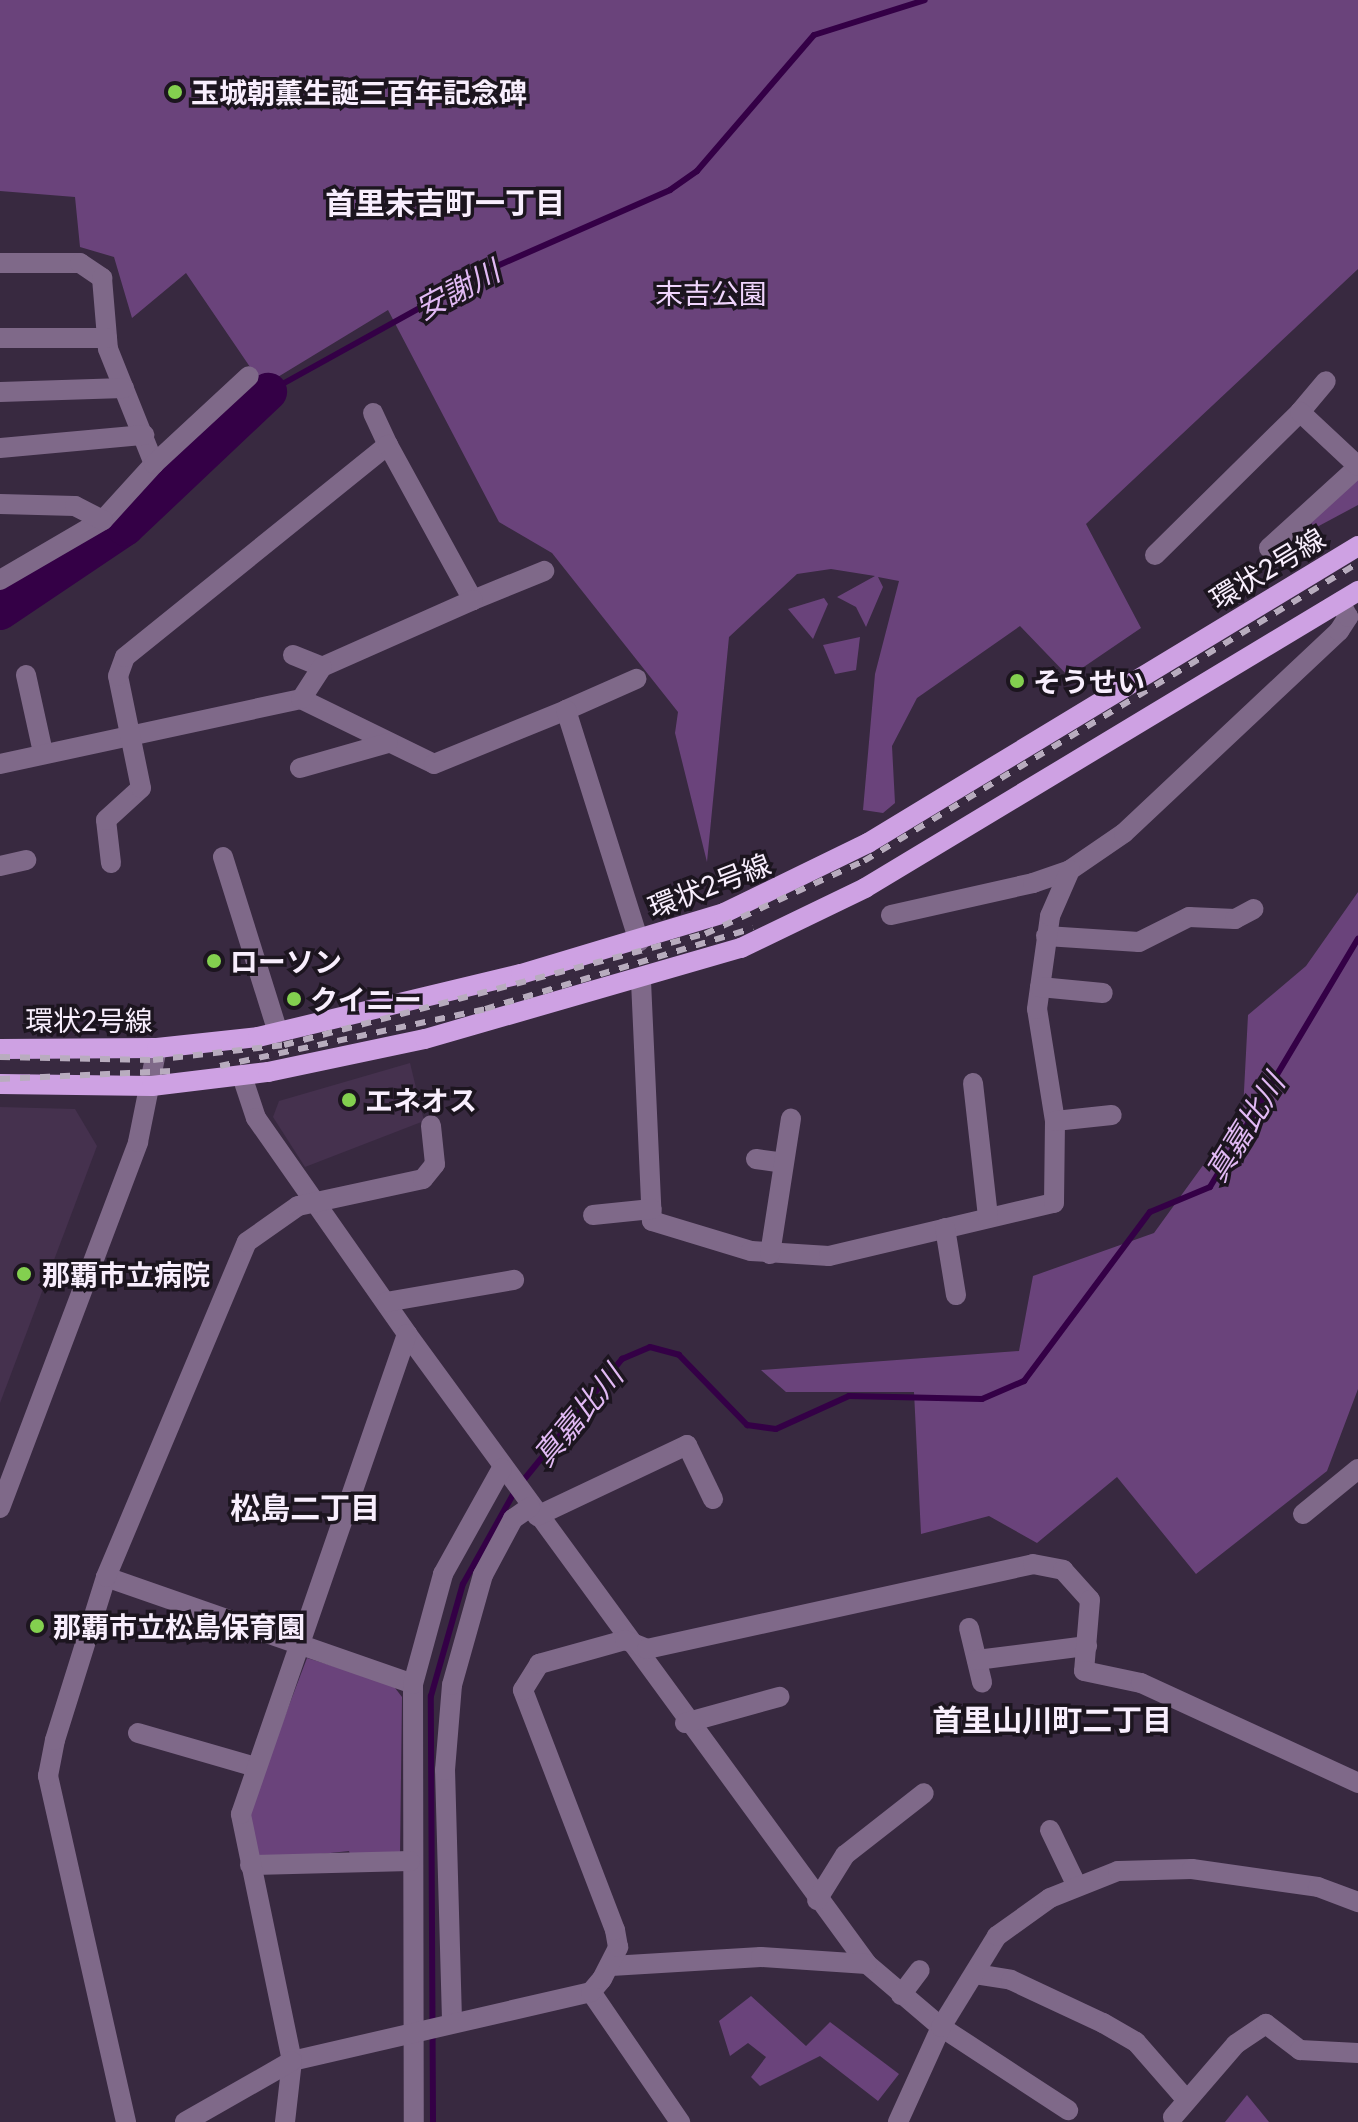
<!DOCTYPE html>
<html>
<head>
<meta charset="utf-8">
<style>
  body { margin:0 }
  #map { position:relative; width:1358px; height:2122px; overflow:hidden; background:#382940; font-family:Lato,"Noto Sans JP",sans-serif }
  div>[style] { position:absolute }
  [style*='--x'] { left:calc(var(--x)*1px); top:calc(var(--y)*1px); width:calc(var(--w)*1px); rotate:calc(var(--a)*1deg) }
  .built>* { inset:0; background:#45314e }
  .green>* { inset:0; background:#6a437b }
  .stream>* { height:6px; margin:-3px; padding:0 3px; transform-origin:3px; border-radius:3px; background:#340046 }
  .river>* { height:38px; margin:-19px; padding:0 19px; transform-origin:19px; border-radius:19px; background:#340046 }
  .minor>* { height:20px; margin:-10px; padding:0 10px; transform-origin:10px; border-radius:10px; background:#7f6989 }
  .tertiary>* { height:20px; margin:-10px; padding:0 10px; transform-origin:10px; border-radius:10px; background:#7f6989 }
  .primary>* { height:20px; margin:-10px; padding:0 10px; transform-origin:10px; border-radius:10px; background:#cea1e3 }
  .rail>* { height:6px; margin-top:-3px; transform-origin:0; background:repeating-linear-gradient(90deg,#b8acbe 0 10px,transparent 0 20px) }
  .dots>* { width:22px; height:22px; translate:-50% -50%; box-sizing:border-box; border:4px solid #1c151f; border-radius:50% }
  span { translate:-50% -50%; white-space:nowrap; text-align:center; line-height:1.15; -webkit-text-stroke:7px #1c151f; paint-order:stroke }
  .poi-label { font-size:28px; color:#f8eefd; font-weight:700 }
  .left { translate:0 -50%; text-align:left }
  .park-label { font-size:28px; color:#f0d5fd }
  .street-label { font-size:28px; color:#f8eefd }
  .neighbourhood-label { font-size:30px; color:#f8eefd; font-weight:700 }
  .water-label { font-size:30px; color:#e1b9f4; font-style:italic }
</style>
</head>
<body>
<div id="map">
  <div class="built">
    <div style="clip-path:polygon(410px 1063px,424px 1121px,305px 1167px,273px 1117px,279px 1101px)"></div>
    <div style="clip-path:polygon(0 1107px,75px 1109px,97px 1146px,0 1403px)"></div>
  </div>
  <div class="green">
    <div style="clip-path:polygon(0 0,1358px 0,1358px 269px,1086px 524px,1141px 628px,1069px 677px,1020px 626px,917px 698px,892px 746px,895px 803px,883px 813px,863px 810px,875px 674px,899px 581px,878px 577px,883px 587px,866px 627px,856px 607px,837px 597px,875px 576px,831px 569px,797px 574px,729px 637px,707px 862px,675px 733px,678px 712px,552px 553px,499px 522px,388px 310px,263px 386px,186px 273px,132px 318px,114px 257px,80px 247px,75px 197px,0 191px)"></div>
    <div style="clip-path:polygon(1358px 474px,1358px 505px,1302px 535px,1298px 529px)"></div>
    <div style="clip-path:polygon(824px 598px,828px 604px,813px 639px,788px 609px)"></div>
    <div style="clip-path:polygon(860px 637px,856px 670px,835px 674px,823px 645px)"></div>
    <div style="clip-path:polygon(1358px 892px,1358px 1389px,1327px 1471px,1196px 1574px,1117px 1477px,1037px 1543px,989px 1516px,921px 1534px,914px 1392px,786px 1392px,761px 1370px,1019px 1351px,1033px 1276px,1154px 1233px,1243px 1110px,1248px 1015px,1306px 966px)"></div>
    <div style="clip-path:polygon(307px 1658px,392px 1684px,402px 1697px,400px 1856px,351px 1857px,349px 1851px,256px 1861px,247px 1816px)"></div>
    <div style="clip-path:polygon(751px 1996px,806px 2046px,830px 2022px,899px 2074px,878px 2101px,820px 2056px,760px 2086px,751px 2077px,766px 2057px,748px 2043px,730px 2056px,719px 2021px)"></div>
    <div style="clip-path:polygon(1247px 2095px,1269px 2122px,1225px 2122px)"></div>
  </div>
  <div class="stream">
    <div style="--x:268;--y:392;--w:252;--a:-29"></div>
    <div style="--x:488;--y:270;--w:199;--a:-23.7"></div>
    <div style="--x:670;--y:190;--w:33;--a:-35"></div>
    <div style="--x:697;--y:171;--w:179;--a:-49.3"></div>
    <div style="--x:814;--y:35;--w:116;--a:-17.5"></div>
    <div style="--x:522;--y:1482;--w:159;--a:-50.9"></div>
    <div style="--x:622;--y:1359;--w:30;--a:-23"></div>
    <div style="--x:650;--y:1347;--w:30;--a:15"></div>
    <div style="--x:679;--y:1355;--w:98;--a:45.8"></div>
    <div style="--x:747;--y:1425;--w:29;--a:8"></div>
    <div style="--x:776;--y:1429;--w:80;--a:-24.3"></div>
    <div style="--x:849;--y:1396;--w:133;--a:1.3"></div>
    <div style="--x:982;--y:1399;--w:46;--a:-23.2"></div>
    <div style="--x:1024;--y:1381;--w:211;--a:-53.3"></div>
    <div style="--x:1150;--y:1212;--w:65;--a:-22.6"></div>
    <div style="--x:1210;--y:1187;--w:289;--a:-59.2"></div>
    <div style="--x:433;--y:2122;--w:426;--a:-90.3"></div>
    <div style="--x:431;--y:1696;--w:116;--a:-74.1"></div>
    <div style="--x:463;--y:1584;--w:107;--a:-60.8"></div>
  </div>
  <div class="river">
    <div style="--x:0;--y:611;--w:151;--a:-33.9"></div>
    <div style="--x:125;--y:527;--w:197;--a:-43.4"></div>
  </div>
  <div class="minor">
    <div style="--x:0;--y:263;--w:80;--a:0"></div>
    <div style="--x:80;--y:263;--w:27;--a:34"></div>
    <div style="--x:102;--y:278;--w:71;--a:85.2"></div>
    <div style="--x:108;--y:349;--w:124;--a:68.2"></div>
    <div style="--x:154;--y:464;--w:76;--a:132.3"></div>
    <div style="--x:103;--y:520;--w:119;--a:149.8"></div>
    <div style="--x:0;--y:338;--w:107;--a:0"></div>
    <div style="--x:0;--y:392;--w:124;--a:-1.8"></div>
    <div style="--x:1300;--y:412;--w:40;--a:-50"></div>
    <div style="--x:373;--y:413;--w:35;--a:65"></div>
    <div style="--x:0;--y:448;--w:145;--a:-5.2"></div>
    <div style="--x:154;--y:464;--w:129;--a:-42.8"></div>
    <div style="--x:0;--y:504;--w:75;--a:1.5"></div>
    <div style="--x:75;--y:506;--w:31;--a:27"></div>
    <div style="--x:1269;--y:548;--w:120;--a:-42.3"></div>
    <div style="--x:1155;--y:555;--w:204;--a:-44.6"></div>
    <div style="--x:1300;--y:412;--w:79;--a:43"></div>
    <div style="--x:473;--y:600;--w:77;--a:-22.2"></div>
    <div style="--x:293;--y:655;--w:31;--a:22"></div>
    <div style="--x:26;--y:675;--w:79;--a:77.6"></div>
    <div style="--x:566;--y:710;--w:77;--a:-23.9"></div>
    <div style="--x:0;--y:764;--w:308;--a:-12.2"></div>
    <div style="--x:301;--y:699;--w:148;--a:26"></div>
    <div style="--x:434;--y:764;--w:143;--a:-22.2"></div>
    <div style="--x:566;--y:710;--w:243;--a:72.5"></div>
    <div style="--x:300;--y:768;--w:91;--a:-15.9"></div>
    <div style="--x:223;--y:857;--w:184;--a:72.6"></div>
    <div style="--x:111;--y:863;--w:43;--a:-96.6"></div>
    <div style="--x:106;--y:820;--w:47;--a:-42.4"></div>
    <div style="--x:141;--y:788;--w:114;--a:-101.6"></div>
    <div style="--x:118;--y:676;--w:20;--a:-70"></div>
    <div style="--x:125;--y:657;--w:338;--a:-38.9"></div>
    <div style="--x:388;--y:445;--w:177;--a:61.3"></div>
    <div style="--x:473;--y:600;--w:165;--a:156.1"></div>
    <div style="--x:322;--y:667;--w:38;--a:123"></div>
    <div style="--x:0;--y:866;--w:27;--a:-13"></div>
    <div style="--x:891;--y:915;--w:146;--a:-12.7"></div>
    <div style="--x:1033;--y:883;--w:39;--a:-19"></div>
    <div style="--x:1070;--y:870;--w:65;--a:-34.4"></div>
    <div style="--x:1124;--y:833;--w:295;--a:-43.2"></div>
    <div style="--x:1339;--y:631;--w:17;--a:-57"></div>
    <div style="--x:1348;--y:617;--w:17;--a:-118"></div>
    <div style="--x:1046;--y:936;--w:93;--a:3.7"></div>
    <div style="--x:1139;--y:942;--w:56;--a:-26.6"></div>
    <div style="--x:1189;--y:917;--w:46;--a:2.5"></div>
    <div style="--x:1235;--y:919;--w:21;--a:-28"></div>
    <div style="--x:641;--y:981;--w:240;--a:87.4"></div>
    <div style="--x:652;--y:1221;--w:103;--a:16.9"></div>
    <div style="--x:751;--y:1251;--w:78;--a:3.7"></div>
    <div style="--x:829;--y:1256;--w:231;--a:-13.3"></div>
    <div style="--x:1054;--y:1203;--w:82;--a:-89.3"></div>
    <div style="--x:1055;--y:1121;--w:113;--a:-99.1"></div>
    <div style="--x:1037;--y:1009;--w:94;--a:-82"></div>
    <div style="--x:1050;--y:916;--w:50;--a:-66.5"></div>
    <div style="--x:1040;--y:987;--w:63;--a:5.4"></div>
    <div style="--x:242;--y:1076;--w:44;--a:71.6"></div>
    <div style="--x:256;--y:1118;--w:264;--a:55"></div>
    <div style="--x:407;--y:1334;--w:780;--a:53.86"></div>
    <div style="--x:867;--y:1964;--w:97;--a:40.4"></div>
    <div style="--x:941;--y:2027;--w:152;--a:33.2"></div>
    <div style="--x:973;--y:1083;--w:135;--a:83.6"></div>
    <div style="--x:1055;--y:1121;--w:57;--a:-6"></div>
    <div style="--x:756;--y:1159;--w:27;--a:8"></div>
    <div style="--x:593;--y:1215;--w:59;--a:-5.8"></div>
    <div style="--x:945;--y:1228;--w:68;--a:80.7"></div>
    <div style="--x:770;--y:1254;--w:137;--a:-81.2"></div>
    <div style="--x:386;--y:1302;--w:130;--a:-9.8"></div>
    <div style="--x:1303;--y:1514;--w:71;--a:-39.3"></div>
    <div style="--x:537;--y:1516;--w:166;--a:-25.3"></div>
    <div style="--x:687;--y:1445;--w:60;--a:64.3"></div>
    <div style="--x:106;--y:1577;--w:325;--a:19.2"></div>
    <div style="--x:413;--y:1684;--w:438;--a:89.9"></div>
    <div style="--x:969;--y:1628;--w:56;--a:76.5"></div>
    <div style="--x:977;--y:1660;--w:111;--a:-7.3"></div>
    <div style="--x:413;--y:1684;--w:114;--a:-74.7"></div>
    <div style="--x:443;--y:1574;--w:121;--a:-60.9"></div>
    <div style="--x:685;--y:1723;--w:98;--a:-15.5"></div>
    <div style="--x:138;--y:1733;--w:123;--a:16.1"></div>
    <div style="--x:1050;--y:1830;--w:62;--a:64.3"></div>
    <div style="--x:250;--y:1865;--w:160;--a:-1.4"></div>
    <div style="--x:817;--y:1900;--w:53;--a:-58.1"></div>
    <div style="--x:845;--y:1855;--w:100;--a:-38.1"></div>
    <div style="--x:611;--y:1966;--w:150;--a:-3.4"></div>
    <div style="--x:761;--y:1957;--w:106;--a:3.8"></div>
    <div style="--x:975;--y:1974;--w:36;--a:9"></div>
    <div style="--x:1011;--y:1980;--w:102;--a:25.1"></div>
    <div style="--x:1103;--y:2023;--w:38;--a:30"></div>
    <div style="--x:1136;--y:2042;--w:73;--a:48.9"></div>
    <div style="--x:591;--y:1992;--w:158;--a:55.6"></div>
    <div style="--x:901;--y:1995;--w:31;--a:-53"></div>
    <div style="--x:452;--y:2020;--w:250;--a:-91.6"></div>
    <div style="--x:445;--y:1770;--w:85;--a:-85.3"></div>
    <div style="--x:452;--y:1685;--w:114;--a:-74.3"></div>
    <div style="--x:483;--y:1575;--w:64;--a:-61.8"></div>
    <div style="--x:513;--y:1519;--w:21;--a:-35"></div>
    <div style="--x:292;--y:2061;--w:307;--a:-13"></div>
    <div style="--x:591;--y:1992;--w:17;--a:-50"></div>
    <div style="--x:602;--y:1979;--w:36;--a:-63"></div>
    <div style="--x:618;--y:1947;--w:17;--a:-100"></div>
    <div style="--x:615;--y:1930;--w:257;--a:-111"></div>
    <div style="--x:523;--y:1690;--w:31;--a:-58"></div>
    <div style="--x:539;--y:1664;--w:89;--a:-15.6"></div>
    <div style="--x:625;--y:1640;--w:24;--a:22"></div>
    <div style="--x:647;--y:1649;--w:395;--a:-12.4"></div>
    <div style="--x:1033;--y:1564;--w:31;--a:11"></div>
    <div style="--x:1063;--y:1570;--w:40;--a:48"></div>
    <div style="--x:1090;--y:1600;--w:71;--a:94.8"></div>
    <div style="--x:1084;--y:1671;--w:58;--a:11.9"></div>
    <div style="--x:1141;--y:1683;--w:239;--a:24.7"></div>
    <div style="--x:1173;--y:2117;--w:96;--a:-49.2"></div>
    <div style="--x:1236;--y:2044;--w:36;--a:-34"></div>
    <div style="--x:1266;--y:2024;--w:43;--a:37.4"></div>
    <div style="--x:1300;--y:2050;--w:58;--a:3"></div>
    <div style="--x:126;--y:2122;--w:355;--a:-102.7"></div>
    <div style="--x:48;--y:1776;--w:37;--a:-79"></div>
    <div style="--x:55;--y:1740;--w:171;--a:-72.6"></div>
    <div style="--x:106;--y:1577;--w:363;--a:-67.2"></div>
    <div style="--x:247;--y:1242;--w:62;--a:-35.2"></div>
    <div style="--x:298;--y:1206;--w:128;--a:-12.2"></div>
    <div style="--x:423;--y:1179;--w:19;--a:-51"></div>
    <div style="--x:435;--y:1164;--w:39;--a:-96"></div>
    <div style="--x:285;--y:2122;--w:61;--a:-83.5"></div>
    <div style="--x:292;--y:2061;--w:252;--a:-101.7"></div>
    <div style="--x:241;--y:1814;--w:508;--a:-70.92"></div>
    <div style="--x:898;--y:2122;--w:104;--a:-65.6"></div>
    <div style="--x:941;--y:2027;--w:107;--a:-58.4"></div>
    <div style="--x:997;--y:1936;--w:65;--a:-35.6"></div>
    <div style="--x:1050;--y:1898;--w:73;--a:-21.7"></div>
    <div style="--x:1118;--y:1871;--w:74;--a:-1.5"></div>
    <div style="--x:1192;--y:1869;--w:127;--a:8.1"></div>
    <div style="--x:1318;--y:1887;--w:43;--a:20.6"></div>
  </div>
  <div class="tertiary">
    <div style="--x:0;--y:1508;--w:391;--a:-69.3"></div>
    <div style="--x:138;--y:1142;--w:96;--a:-78.6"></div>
    <div style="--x:185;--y:2122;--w:123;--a:-29.7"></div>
  </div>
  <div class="primary">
    <div style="--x:0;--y:1049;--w:157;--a:-0.4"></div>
    <div style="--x:157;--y:1048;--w:102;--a:-6.2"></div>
    <div style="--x:258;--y:1037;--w:270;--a:-13.5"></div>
    <div style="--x:521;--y:974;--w:212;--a:-16.7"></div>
    <div style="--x:724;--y:913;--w:160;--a:-25.9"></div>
    <div style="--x:868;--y:843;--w:573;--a:-31.22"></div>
    <div style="--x:0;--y:1084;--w:152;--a:0.8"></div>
    <div style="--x:152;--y:1086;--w:117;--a:-6.9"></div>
    <div style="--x:268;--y:1072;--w:160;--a:-11.9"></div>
    <div style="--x:425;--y:1039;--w:329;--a:-16.1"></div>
    <div style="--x:741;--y:948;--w:138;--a:-25.8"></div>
    <div style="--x:865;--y:888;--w:576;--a:-31.07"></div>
  </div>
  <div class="rail">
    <div style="--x:0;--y:1057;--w:153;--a:1.1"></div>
    <div style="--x:153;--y:1060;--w:132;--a:-6.5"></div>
    <div style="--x:284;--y:1045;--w:435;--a:-14.8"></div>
    <div style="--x:705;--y:934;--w:175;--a:-24.7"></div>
    <div style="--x:864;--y:861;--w:577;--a:-31.1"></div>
    <div style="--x:220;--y:1066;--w:271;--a:-12.1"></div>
    <div style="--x:485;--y:1009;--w:280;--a:-16.8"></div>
    <div style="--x:0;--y:1079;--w:172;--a:-2.7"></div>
  </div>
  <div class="dots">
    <div style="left:175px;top:92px;background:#83d04f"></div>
    <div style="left:1017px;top:681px;background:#83d04f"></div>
    <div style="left:214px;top:961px;background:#83d04f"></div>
    <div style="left:294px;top:999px;background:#83d04f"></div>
    <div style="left:349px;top:1100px;background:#83d04f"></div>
    <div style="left:24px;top:1274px;background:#83d04f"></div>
    <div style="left:37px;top:1626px;background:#83d04f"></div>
  </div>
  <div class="poi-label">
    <span class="left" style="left:191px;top:92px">玉城朝薫生誕三百年記念碑</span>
    <span class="left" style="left:1033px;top:681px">そうせい</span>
    <span class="left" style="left:230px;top:961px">ローソン</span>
    <span class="left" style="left:310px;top:999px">クイニー</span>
    <span class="left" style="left:365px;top:1100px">エネオス</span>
    <span class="left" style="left:42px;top:1274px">那覇市立病院</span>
    <span class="left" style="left:53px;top:1626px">那覇市立松島保育園</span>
  </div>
  <div class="park-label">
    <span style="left:711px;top:293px">末吉公園</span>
  </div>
  <div class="street-label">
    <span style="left:1267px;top:568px;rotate:-31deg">環状2号線</span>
    <span style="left:709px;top:885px;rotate:-21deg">環状2号線</span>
    <span style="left:89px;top:1020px">環状2号線</span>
  </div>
  <div class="neighbourhood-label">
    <span style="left:445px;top:202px">首里末吉町一丁目</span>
    <span style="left:305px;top:1507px">松島二丁目</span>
    <span style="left:1052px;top:1719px">首里山川町二丁目</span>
  </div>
  <div class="water-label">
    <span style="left:457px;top:289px;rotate:-28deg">安謝川</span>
    <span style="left:1244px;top:1127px;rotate:-58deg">真嘉比川</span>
    <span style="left:577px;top:1415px;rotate:-50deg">真嘉比川</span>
  </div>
</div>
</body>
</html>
